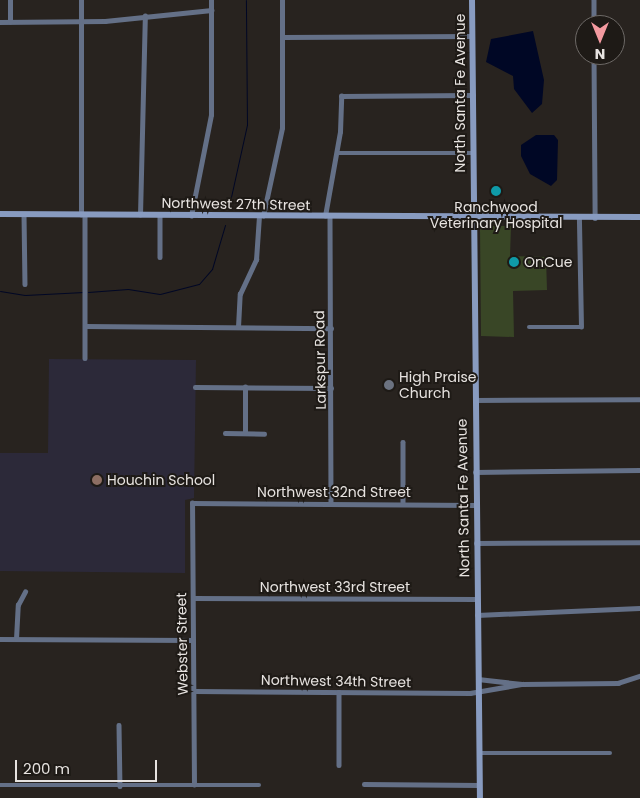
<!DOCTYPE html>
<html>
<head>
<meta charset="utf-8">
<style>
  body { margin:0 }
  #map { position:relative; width:640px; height:798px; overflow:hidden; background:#28231f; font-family:Poppins,sans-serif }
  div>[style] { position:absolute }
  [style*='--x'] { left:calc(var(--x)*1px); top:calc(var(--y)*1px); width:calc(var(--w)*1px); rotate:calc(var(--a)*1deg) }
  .education>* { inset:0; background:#2c2939 }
  .green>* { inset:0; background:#394626 }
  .water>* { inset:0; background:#000725 }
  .stream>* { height:1px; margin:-0.5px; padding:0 0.5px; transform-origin:0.5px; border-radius:0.5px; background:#000725 }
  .minor>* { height:4.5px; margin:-2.25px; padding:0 2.25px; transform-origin:2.25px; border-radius:2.25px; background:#647087 }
  .secondary>* { height:6px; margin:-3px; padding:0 3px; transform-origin:3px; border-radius:3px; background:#889bc0 }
  .dots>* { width:14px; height:14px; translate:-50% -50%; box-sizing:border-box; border:2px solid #1e1a16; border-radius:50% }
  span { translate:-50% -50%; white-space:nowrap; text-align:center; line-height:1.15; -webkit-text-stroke:4px #1e1a16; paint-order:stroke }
  .street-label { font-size:14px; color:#e7e3e0 }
  .poi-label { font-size:14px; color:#e7e3e0 }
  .left { translate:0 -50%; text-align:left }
  .north { position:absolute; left:575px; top:15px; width:50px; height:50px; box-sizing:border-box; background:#1e1a16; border:1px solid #6e6a67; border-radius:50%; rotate:180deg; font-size:14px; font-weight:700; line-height:20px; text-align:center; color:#e7e3e0 }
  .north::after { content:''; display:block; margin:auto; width:18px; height:22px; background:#f49aa0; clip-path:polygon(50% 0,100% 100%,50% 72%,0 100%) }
  .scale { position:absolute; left:15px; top:760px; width:142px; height:22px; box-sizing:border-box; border:2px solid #e7e3e0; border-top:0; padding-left:6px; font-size:15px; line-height:18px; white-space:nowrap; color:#e7e3e0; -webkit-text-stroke:4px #1e1a16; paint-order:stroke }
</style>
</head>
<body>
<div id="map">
  <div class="education">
    <div style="clip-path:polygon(49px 359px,196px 360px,194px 498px,185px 500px,185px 573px,0 571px,0 453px,48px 453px)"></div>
  </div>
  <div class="green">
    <div style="clip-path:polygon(485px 226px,511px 226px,510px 256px,546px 257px,547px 290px,513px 291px,514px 337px,481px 336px,480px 229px)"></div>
  </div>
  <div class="water">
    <div style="clip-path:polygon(533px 31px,544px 80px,542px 104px,532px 113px,514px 89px,513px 76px,486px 62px,491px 39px)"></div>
    <div style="clip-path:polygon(536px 135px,554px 135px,558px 140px,557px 180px,551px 186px,530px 174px,521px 156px,521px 145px)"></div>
  </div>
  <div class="stream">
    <div style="--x:229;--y:206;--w:83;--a:-77.5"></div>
    <div style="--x:247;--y:125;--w:125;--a:-90.5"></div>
    <div style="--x:0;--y:291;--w:25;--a:9"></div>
    <div style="--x:25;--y:295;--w:59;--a:-2.9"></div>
    <div style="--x:88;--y:292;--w:40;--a:-4.3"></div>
    <div style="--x:128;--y:289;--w:32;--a:9"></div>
    <div style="--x:160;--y:294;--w:40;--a:-14.4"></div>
    <div style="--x:199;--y:284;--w:20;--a:-49"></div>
    <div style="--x:212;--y:269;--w:46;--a:-73.5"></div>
  </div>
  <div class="minor">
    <div style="--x:594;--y:0;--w:25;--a:90"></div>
    <div style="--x:0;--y:22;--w:105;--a:-0.5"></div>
    <div style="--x:105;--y:21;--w:107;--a:-5.9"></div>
    <div style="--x:10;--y:22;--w:22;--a:-90"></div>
    <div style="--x:283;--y:37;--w:189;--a:-0.3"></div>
    <div style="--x:594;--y:55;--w:163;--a:89.6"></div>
    <div style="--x:337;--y:153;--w:135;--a:0"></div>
    <div style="--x:24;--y:214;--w:70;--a:89.2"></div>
    <div style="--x:81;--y:215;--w:215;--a:-90"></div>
    <div style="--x:85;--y:215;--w:143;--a:90"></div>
    <div style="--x:140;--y:215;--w:199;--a:-88.6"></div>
    <div style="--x:160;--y:215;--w:42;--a:90"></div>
    <div style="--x:191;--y:216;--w:103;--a:-78.8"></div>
    <div style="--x:211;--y:115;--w:115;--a:-90"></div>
    <div style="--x:263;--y:216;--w:90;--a:-77.8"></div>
    <div style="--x:282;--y:128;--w:128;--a:-90"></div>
    <div style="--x:325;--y:216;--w:85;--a:-79.9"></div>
    <div style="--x:340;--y:132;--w:36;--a:-88"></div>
    <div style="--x:341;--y:96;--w:132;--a:-0.4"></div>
    <div style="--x:330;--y:217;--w:287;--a:89.8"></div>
    <div style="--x:85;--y:326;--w:246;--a:0.5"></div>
    <div style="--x:238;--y:327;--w:33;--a:-87"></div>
    <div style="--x:240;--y:294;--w:38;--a:-65"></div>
    <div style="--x:256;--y:260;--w:44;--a:-86.1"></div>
    <div style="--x:529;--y:327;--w:52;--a:0"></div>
    <div style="--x:581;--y:327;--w:109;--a:-91.1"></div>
    <div style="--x:195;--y:387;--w:136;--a:0.4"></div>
    <div style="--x:475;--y:400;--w:165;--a:-0.3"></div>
    <div style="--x:225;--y:433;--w:39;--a:1"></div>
    <div style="--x:245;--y:433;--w:46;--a:-90"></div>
    <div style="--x:403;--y:442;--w:62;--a:90"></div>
    <div style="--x:475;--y:472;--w:165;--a:-0.7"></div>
    <div style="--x:476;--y:543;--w:164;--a:-0.3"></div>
    <div style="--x:193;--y:598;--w:284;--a:0.2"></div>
    <div style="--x:477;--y:615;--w:163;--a:-2.5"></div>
    <div style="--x:0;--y:639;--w:193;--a:0.3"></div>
    <div style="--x:16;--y:639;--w:34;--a:-87"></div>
    <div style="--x:18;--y:605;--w:15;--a:-62"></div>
    <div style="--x:478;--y:679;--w:44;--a:6.5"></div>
    <div style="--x:522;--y:684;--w:96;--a:-0.6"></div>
    <div style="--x:618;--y:683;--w:23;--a:-18"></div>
    <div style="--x:194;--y:691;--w:276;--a:0.4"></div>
    <div style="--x:470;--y:693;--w:53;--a:-9.8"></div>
    <div style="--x:339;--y:692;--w:73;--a:90"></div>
    <div style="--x:119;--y:725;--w:61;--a:89.1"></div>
    <div style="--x:479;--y:753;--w:131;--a:0"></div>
    <div style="--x:364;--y:784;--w:115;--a:0.5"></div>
    <div style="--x:0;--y:785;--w:259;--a:0"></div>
    <div style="--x:194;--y:785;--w:282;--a:-90.4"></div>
    <div style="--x:192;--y:503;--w:284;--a:0.4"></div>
  </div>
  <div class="secondary">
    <div style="--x:472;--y:0;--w:798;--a:89.43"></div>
    <div style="--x:0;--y:214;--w:640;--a:0.27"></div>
  </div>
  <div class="dots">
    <div style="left:496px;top:191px;background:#0f9aa8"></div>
    <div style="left:514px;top:262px;background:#0f9aa8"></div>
    <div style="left:389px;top:385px;background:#6b7280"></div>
    <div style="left:97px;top:480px;background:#8d6e63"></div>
  </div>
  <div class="street-label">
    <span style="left:460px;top:93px;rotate:-90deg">North Santa Fe Avenue</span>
    <span style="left:236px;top:204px;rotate:1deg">Northwest 27th Street</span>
    <span style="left:320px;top:360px;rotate:-91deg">Larkspur Road</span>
    <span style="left:334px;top:492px">Northwest 32nd Street</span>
    <span style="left:463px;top:498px;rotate:-91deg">North Santa Fe Avenue</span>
    <span style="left:335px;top:587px">Northwest 33rd Street</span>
    <span style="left:182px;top:644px;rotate:-91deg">Webster Street</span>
    <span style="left:336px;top:681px;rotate:1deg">Northwest 34th Street</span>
  </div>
  <div class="poi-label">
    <span style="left:496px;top:215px">Ranchwood<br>Veterinary Hospital</span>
    <span class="left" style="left:524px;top:262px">OnCue</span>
    <span class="left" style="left:399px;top:385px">High Praise<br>Church</span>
    <span class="left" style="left:107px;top:480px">Houchin School</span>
  </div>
  <div class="north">N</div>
  <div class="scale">200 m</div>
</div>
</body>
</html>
